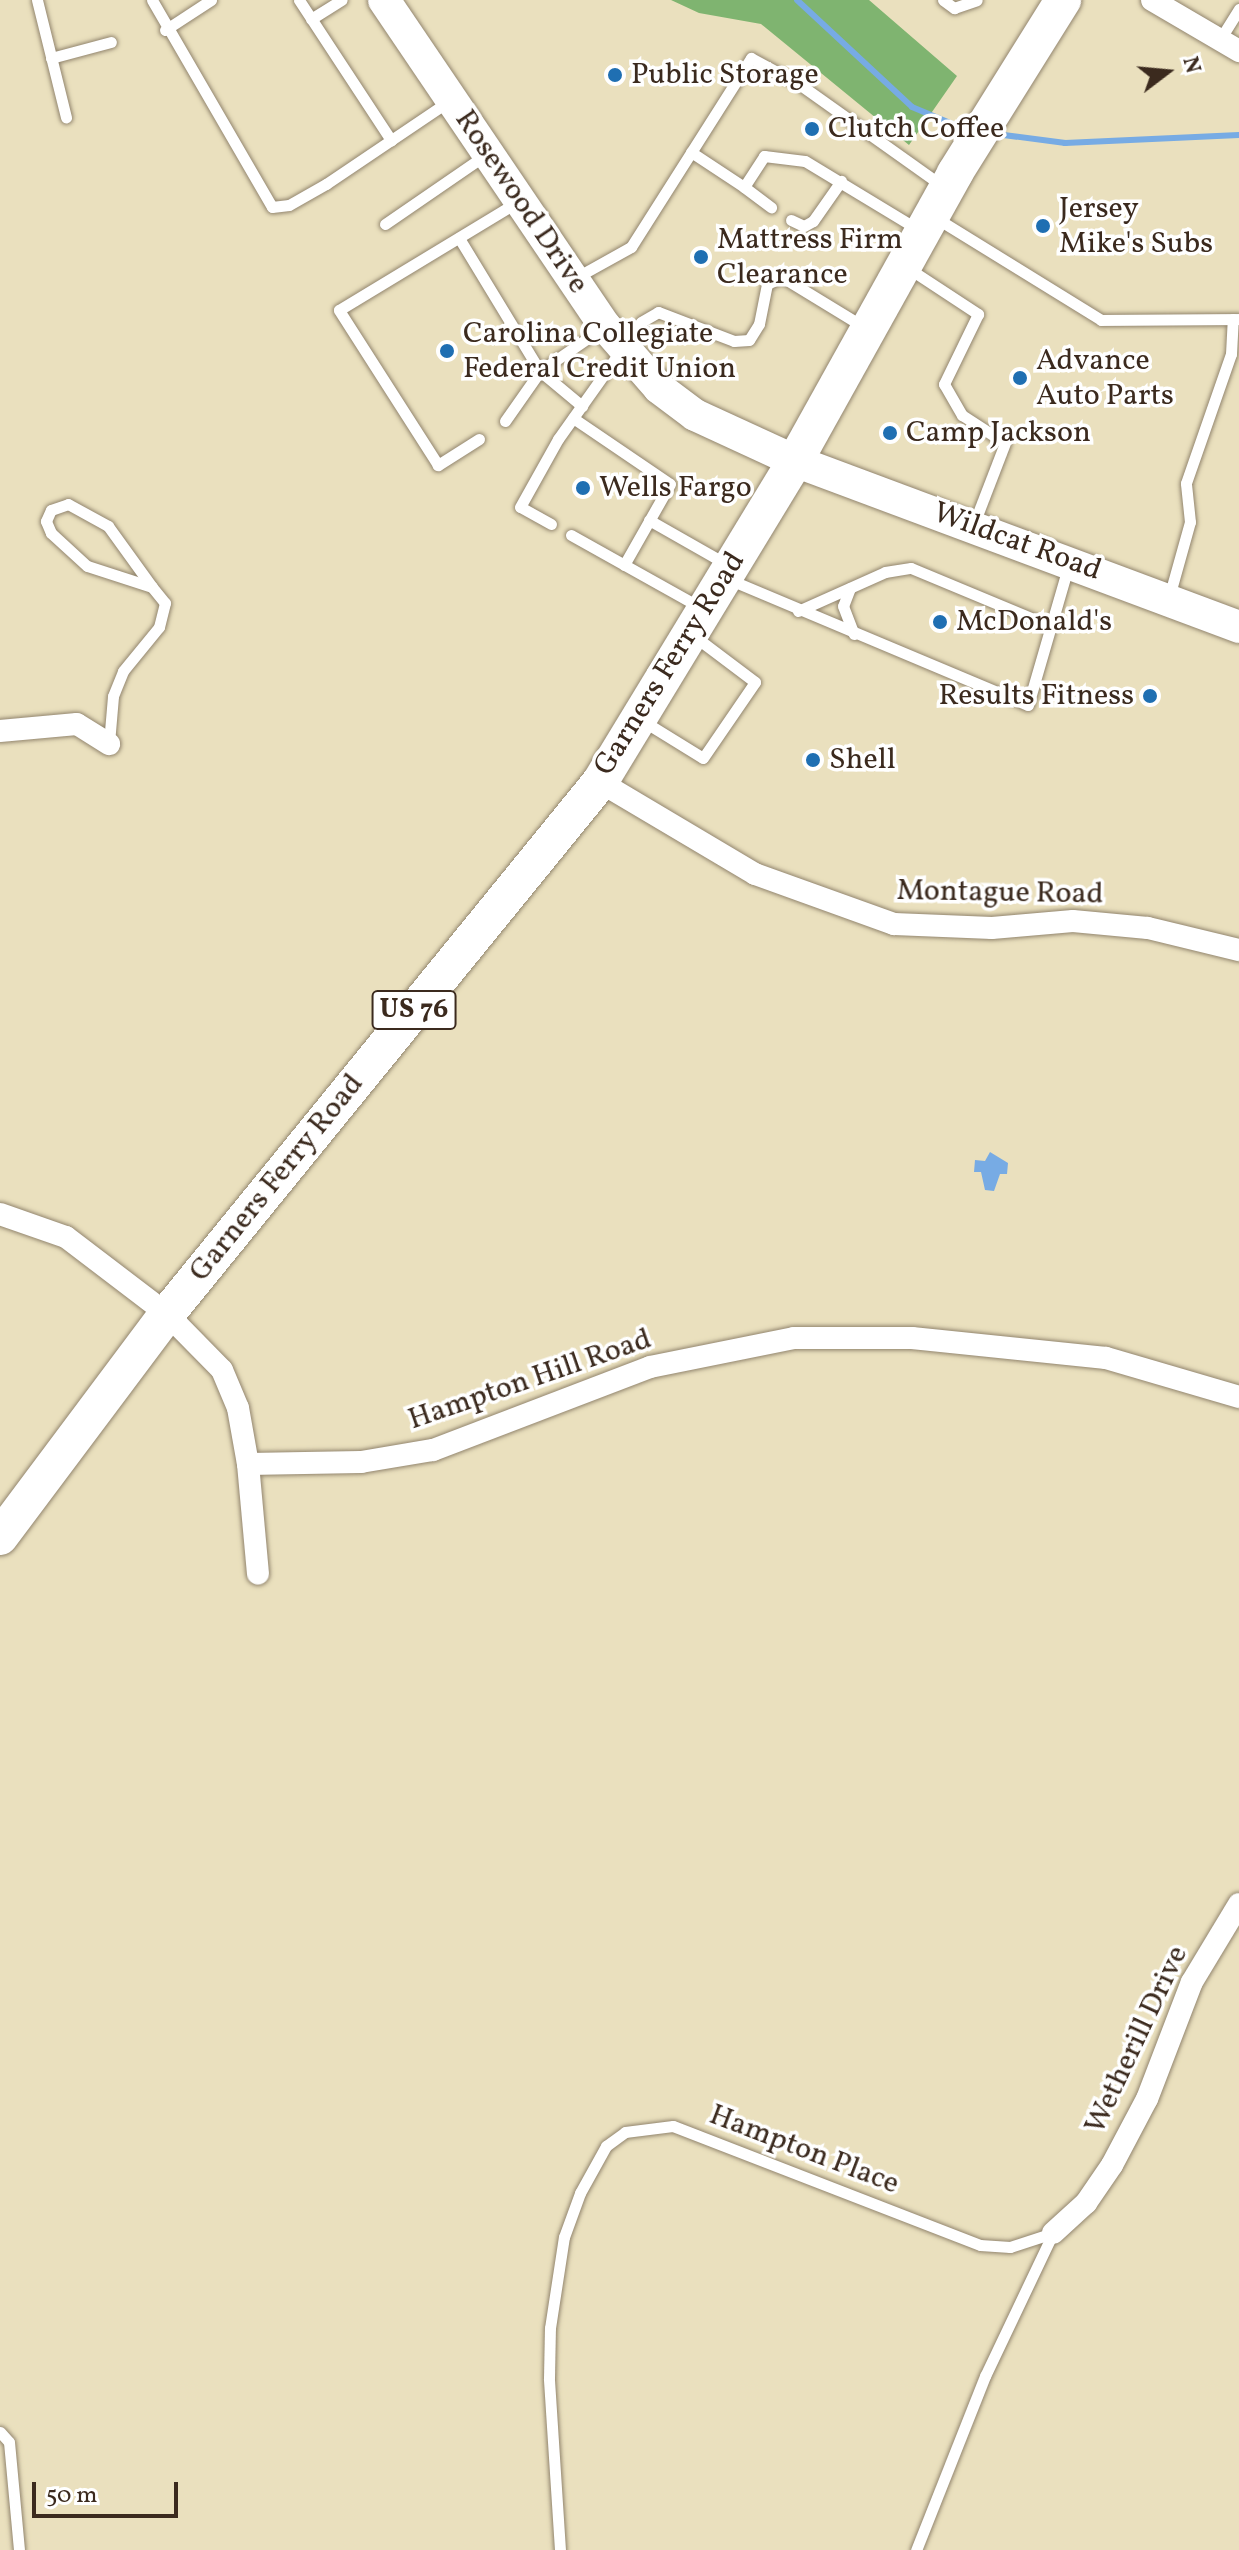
<!DOCTYPE html>
<html>
<head>
<meta charset="utf-8">
<style>
  body { margin:0 }
  #map { position:relative; width:1239px; height:2550px; overflow:hidden; background:#eae0be; font-family:Vollkorn,serif }
  div>[style] { position:absolute }
  [style*='--x'] { left:calc(var(--x)*1px); top:calc(var(--y)*1px); width:calc(var(--w)*1px); rotate:calc(var(--a)*1deg) }
  .forest>* { inset:0; background:#7fb470 }
  .water>* { inset:0; background:#77abe4 }
  .stream>* { height:6px; margin:-3px; padding:0 3px; transform-origin:3px; border-radius:3px; background:#77abe4 }
  .roads { filter:drop-shadow(0 0 2px #92856e) drop-shadow(0 0 2px #92856e) }
  .lane>* { height:11px; margin:-5.5px; padding:0 5.5px; transform-origin:5.5px; border-radius:5.5px; background:#fff }
  .street>* { height:22px; margin:-11px; padding:0 11px; transform-origin:11px; border-radius:11px; background:#fff }
  .secondary>* { height:32px; margin:-16px; padding:0 16px; transform-origin:16px; border-radius:16px; background:#fff }
  .primary>* { height:36px; margin:-18px; padding:0 18px; transform-origin:18px; border-radius:18px; background:#fff }
  .dots>* { width:22px; height:22px; translate:-50% -50%; box-sizing:border-box; border:4px solid #fff; border-radius:50% }
  span { translate:-50% -50%; white-space:nowrap; text-align:center; line-height:1.15; -webkit-text-stroke:7px #fff; paint-order:stroke }
  .shield-label span { padding:2px 6px; background:#fff; border:2px solid; border-radius:6px; -webkit-text-stroke-width:0 }
  .shield-label { font-size:28px; color:#3b2a1e; font-weight:700 }
  .poi-label { font-size:30px; color:#3b2a1e }
  .left { translate:0 -50%; text-align:left }
  .right { translate:-100% -50%; text-align:right }
  .street-label { font-size:30px; color:#3b2a1e }
  .north { position:absolute; left:1127px; top:32px; width:80px; height:80px; -webkit-text-stroke:6px #fff; paint-order:stroke; rotate:74deg; font-size:22px; font-weight:700; line-height:32px; text-align:center; color:#3b2a1e }
  .north::after { content:''; display:block; margin:auto; width:28px; height:36px; background:#3b2a1e; clip-path:polygon(50% 0,100% 100%,50% 72%,0 100%) }
  .scale { position:absolute; left:32px; top:2482px; width:146px; height:36px; box-sizing:border-box; border:4px solid #3b2a1e; border-top:0; padding-left:10px; font-size:24px; line-height:28px; white-space:nowrap; color:#3b2a1e; -webkit-text-stroke:6px #fff; paint-order:stroke }
</style>
</head>
<body>
<div id="map">
  <div class="forest">
    <div style="clip-path:polygon(671px 0,869px 0,957px 76px,909px 145px,761px 24px,699px 13px)"></div>
  </div>
  <div class="water">
    <div style="clip-path:polygon(990px 1152px,1008px 1163px,1007px 1174px,1000px 1174px,994px 1191px,985px 1190px,981px 1172px,974px 1172px,975px 1160px,985px 1161px)"></div>
  </div>
  <div class="stream">
    <div style="--x:797;--y:0;--w:157;--a:42.9"></div>
    <div style="--x:912;--y:107;--w:62;--a:22.8"></div>
    <div style="--x:996;--y:134;--w:70;--a:7.4"></div>
    <div style="--x:1065;--y:143;--w:174;--a:-2.6"></div>
  </div>
  <div class="roads">
    <div class="lane">
      <div style="--x:37;--y:0;--w:121;--a:76.1"></div>
      <div style="--x:152;--y:0;--w:239;--a:59.9"></div>
      <div style="--x:272;--y:207;--w:17;--a:-7"></div>
      <div style="--x:289;--y:205;--w:43;--a:-29.6"></div>
      <div style="--x:326;--y:184;--w:148;--a:-34"></div>
      <div style="--x:299;--y:0;--w:168;--a:56.7"></div>
      <div style="--x:943;--y:0;--w:14;--a:36"></div>
      <div style="--x:954;--y:8;--w:24;--a:-19"></div>
      <div style="--x:311;--y:19;--w:36;--a:-32"></div>
      <div style="--x:165;--y:30;--w:55;--a:-33.1"></div>
      <div style="--x:1219;--y:41;--w:38;--a:-58"></div>
      <div style="--x:51;--y:58;--w:62;--a:-14.9"></div>
      <div style="--x:691;--y:152;--w:64;--a:33.4"></div>
      <div style="--x:744;--y:187;--w:37;--a:-57"></div>
      <div style="--x:764;--y:156;--w:41;--a:7"></div>
      <div style="--x:805;--y:161;--w:133;--a:31.2"></div>
      <div style="--x:744;--y:187;--w:34;--a:37"></div>
      <div style="--x:936;--y:218;--w:194;--a:31.7"></div>
      <div style="--x:1101;--y:320;--w:138;--a:-0.4"></div>
      <div style="--x:791;--y:220;--w:14;--a:25"></div>
      <div style="--x:804;--y:226;--w:10;--a:-29"></div>
      <div style="--x:813;--y:221;--w:49;--a:-55"></div>
      <div style="--x:385;--y:224;--w:124;--a:-34.5"></div>
      <div style="--x:459;--y:238;--w:156;--a:58.7"></div>
      <div style="--x:540;--y:371;--w:55;--a:39.8"></div>
      <div style="--x:908;--y:268;--w:84;--a:33.3"></div>
      <div style="--x:978;--y:314;--w:78;--a:115.9"></div>
      <div style="--x:944;--y:384;--w:36;--a:60"></div>
      <div style="--x:962;--y:415;--w:51;--a:33.1"></div>
      <div style="--x:1005;--y:443;--w:89;--a:111.1"></div>
      <div style="--x:577;--y:277;--w:62;--a:-29.1"></div>
      <div style="--x:631;--y:247;--w:224;--a:-57.6"></div>
      <div style="--x:751;--y:58;--w:55;--a:28.4"></div>
      <div style="--x:799;--y:84;--w:174;--a:35.4"></div>
      <div style="--x:573;--y:418;--w:117;--a:34.2"></div>
      <div style="--x:670;--y:484;--w:93;--a:119.6"></div>
      <div style="--x:505;--y:421;--w:61;--a:-55"></div>
      <div style="--x:540;--y:371;--w:74;--a:-34.5"></div>
      <div style="--x:479;--y:439;--w:49;--a:147.6"></div>
      <div style="--x:438;--y:465;--w:184;--a:-122.6"></div>
      <div style="--x:339;--y:310;--w:210;--a:-31.2"></div>
      <div style="--x:649;--y:520;--w:89;--a:29.7"></div>
      <div style="--x:551;--y:524;--w:35;--a:-151"></div>
      <div style="--x:520;--y:507;--w:78;--a:-60.8"></div>
      <div style="--x:558;--y:439;--w:143;--a:-54.6"></div>
      <div style="--x:641;--y:322;--w:20;--a:-30"></div>
      <div style="--x:658;--y:312;--w:81;--a:20.9"></div>
      <div style="--x:734;--y:341;--w:15;--a:-4"></div>
      <div style="--x:749;--y:340;--w:19;--a:-58"></div>
      <div style="--x:759;--y:324;--w:41;--a:-78.7"></div>
      <div style="--x:767;--y:284;--w:17;--a:-25"></div>
      <div style="--x:782;--y:277;--w:96;--a:31.4"></div>
      <div style="--x:571;--y:535;--w:148;--a:29.2"></div>
      <div style="--x:728;--y:579;--w:325;--a:22.8"></div>
      <div style="--x:1028;--y:705;--w:147;--a:-73.8"></div>
      <div style="--x:850;--y:588;--w:19;--a:111"></div>
      <div style="--x:843;--y:606;--w:30;--a:69"></div>
      <div style="--x:1169;--y:597;--w:78;--a:-74.4"></div>
      <div style="--x:1190;--y:522;--w:39;--a:-96"></div>
      <div style="--x:1186;--y:483;--w:137;--a:-70.8"></div>
      <div style="--x:1231;--y:354;--w:35;--a:-87"></div>
      <div style="--x:798;--y:611;--w:95;--a:-24.1"></div>
      <div style="--x:885;--y:572;--w:26;--a:-9"></div>
      <div style="--x:911;--y:568;--w:151;--a:22.6"></div>
      <div style="--x:643;--y:721;--w:70;--a:31.7"></div>
      <div style="--x:703;--y:758;--w:92;--a:-55.6"></div>
      <div style="--x:755;--y:682;--w:76;--a:-143"></div>
      <div style="--x:109;--y:743;--w:47;--a:-85.1"></div>
      <div style="--x:113;--y:696;--w:27;--a:-68"></div>
      <div style="--x:123;--y:671;--w:57;--a:-50.7"></div>
      <div style="--x:159;--y:627;--w:25;--a:-76"></div>
      <div style="--x:165;--y:603;--w:21;--a:-129"></div>
      <div style="--x:152;--y:587;--w:68;--a:-162.1"></div>
      <div style="--x:87;--y:566;--w:49;--a:-137.5"></div>
      <div style="--x:51;--y:533;--w:13;--a:-113"></div>
      <div style="--x:46;--y:521;--w:12;--a:-66"></div>
      <div style="--x:51;--y:510;--w:18;--a:-19"></div>
      <div style="--x:68;--y:504;--w:46;--a:28.8"></div>
      <div style="--x:108;--y:526;--w:75;--a:54.2"></div>
      <div style="--x:0;--y:2432;--w:13;--a:48"></div>
      <div style="--x:9;--y:2442;--w:108;--a:84.7"></div>
      <div style="--x:560;--y:2550;--w:172;--a:-93.7"></div>
      <div style="--x:549;--y:2378;--w:50;--a:-88.9"></div>
      <div style="--x:550;--y:2328;--w:92;--a:-81.3"></div>
      <div style="--x:564;--y:2237;--w:47;--a:-70"></div>
      <div style="--x:580;--y:2193;--w:54;--a:-61"></div>
      <div style="--x:606;--y:2146;--w:24;--a:-36"></div>
      <div style="--x:625;--y:2132;--w:48;--a:-7.1"></div>
      <div style="--x:673;--y:2126;--w:329;--a:21.2"></div>
      <div style="--x:980;--y:2245;--w:30;--a:4"></div>
      <div style="--x:1010;--y:2247;--w:45;--a:-18"></div>
      <div style="--x:1053;--y:2233;--w:158;--a:115.4"></div>
      <div style="--x:985;--y:2376;--w:187;--a:111.6"></div>
    </div>
    <div class="street">
      <div style="--x:1152;--y:0;--w:101;--a:30.4"></div>
      <div style="--x:0;--y:731;--w:77;--a:-5.2"></div>
      <div style="--x:77;--y:724;--w:38;--a:32"></div>
      <div style="--x:600;--y:782;--w:180;--a:30.7"></div>
      <div style="--x:755;--y:874;--w:148;--a:19.8"></div>
      <div style="--x:894;--y:924;--w:98;--a:2.3"></div>
      <div style="--x:992;--y:928;--w:81;--a:-4.9"></div>
      <div style="--x:1073;--y:921;--w:75;--a:5.3"></div>
      <div style="--x:1148;--y:928;--w:94;--a:13.6"></div>
      <div style="--x:0;--y:1214;--w:70;--a:19.2"></div>
      <div style="--x:66;--y:1237;--w:127;--a:37.3"></div>
      <div style="--x:167;--y:1314;--w:78;--a:45.5"></div>
      <div style="--x:222;--y:1370;--w:41;--a:67.2"></div>
      <div style="--x:238;--y:1408;--w:57;--a:79.9"></div>
      <div style="--x:248;--y:1464;--w:113;--a:-1"></div>
      <div style="--x:361;--y:1462;--w:73;--a:-9.5"></div>
      <div style="--x:433;--y:1450;--w:232;--a:-20.9"></div>
      <div style="--x:650;--y:1367;--w:147;--a:-11.4"></div>
      <div style="--x:794;--y:1338;--w:118;--a:0"></div>
      <div style="--x:912;--y:1338;--w:195;--a:5.9"></div>
      <div style="--x:1106;--y:1358;--w:139;--a:16.3"></div>
      <div style="--x:248;--y:1464;--w:110;--a:84.8"></div>
      <div style="--x:1053;--y:2233;--w:45;--a:-42.3"></div>
      <div style="--x:1086;--y:2203;--w:46;--a:-55.6"></div>
      <div style="--x:1112;--y:2165;--w:75;--a:-62.1"></div>
      <div style="--x:1147;--y:2099;--w:125;--a:-69"></div>
      <div style="--x:1192;--y:1982;--w:91;--a:-58.9"></div>
    </div>
    <div class="secondary">
      <div style="--x:384;--y:0;--w:394;--a:55.9"></div>
      <div style="--x:605;--y:326;--w:82;--a:48.9"></div>
      <div style="--x:659;--y:388;--w:45;--a:36.9"></div>
      <div style="--x:695;--y:415;--w:110;--a:24.7"></div>
      <div style="--x:795;--y:461;--w:474;--a:20.5"></div>
    </div>
    <div class="primary">
      <div style="--x:0;--y:1537;--w:279;--a:-53.2"></div>
      <div style="--x:167;--y:1314;--w:686;--a:-50.86"></div>
      <div style="--x:600;--y:782;--w:376;--a:-58.7"></div>
      <div style="--x:795;--y:461;--w:329;--a:-60.9"></div>
      <div style="--x:955;--y:173;--w:204;--a:-58"></div>
    </div>
  </div>
  <div class="dots">
    <div style="left:615px;top:75px;background:#1f6fb2"></div>
    <div style="left:812px;top:129px;background:#1f6fb2"></div>
    <div style="left:1043px;top:226px;background:#1f6fb2"></div>
    <div style="left:701px;top:257px;background:#1f6fb2"></div>
    <div style="left:447px;top:351px;background:#1f6fb2"></div>
    <div style="left:1020px;top:378px;background:#1f6fb2"></div>
    <div style="left:890px;top:433px;background:#1f6fb2"></div>
    <div style="left:583px;top:488px;background:#1f6fb2"></div>
    <div style="left:940px;top:622px;background:#1f6fb2"></div>
    <div style="left:1150px;top:696px;background:#1f6fb2"></div>
    <div style="left:813px;top:760px;background:#1f6fb2"></div>
  </div>
  <div class="shield-label">
    <span style="left:414px;top:1010px">US 76</span>
  </div>
  <div class="poi-label">
    <span class="left" style="left:631px;top:75px">Public Storage</span>
    <span class="left" style="left:828px;top:129px">Clutch Coffee</span>
    <span class="left" style="left:1059px;top:226px">Jersey<br>Mike's Subs</span>
    <span class="left" style="left:717px;top:257px">Mattress Firm<br>Clearance</span>
    <span class="left" style="left:463px;top:351px">Carolina Collegiate<br>Federal Credit Union</span>
    <span class="left" style="left:1036px;top:378px">Advance<br>Auto Parts</span>
    <span class="left" style="left:906px;top:433px">Camp Jackson</span>
    <span class="left" style="left:599px;top:488px">Wells Fargo</span>
    <span class="left" style="left:956px;top:622px">McDonald's</span>
    <span class="right" style="left:1134px;top:696px">Results Fitness</span>
    <span class="left" style="left:829px;top:760px">Shell</span>
  </div>
  <div class="street-label">
    <span style="left:521px;top:202px;rotate:56deg">Rosewood Drive</span>
    <span style="left:1017px;top:542px;rotate:20deg">Wildcat Road</span>
    <span style="left:670px;top:664px;rotate:-58deg">Garners Ferry Road</span>
    <span style="left:1000px;top:893px;rotate:1deg">Montague Road</span>
    <span style="left:277px;top:1178px;rotate:-51deg">Garners Ferry Road</span>
    <span style="left:530px;top:1380px;rotate:-19deg">Hampton Hill Road</span>
    <span style="left:1137px;top:2040px;rotate:-65deg">Wetherill Drive</span>
    <span style="left:804px;top:2150px;rotate:21deg">Hampton Place</span>
  </div>
  <div class="north">N</div>
  <div class="scale">50 m</div>
</div>
</body>
</html>
